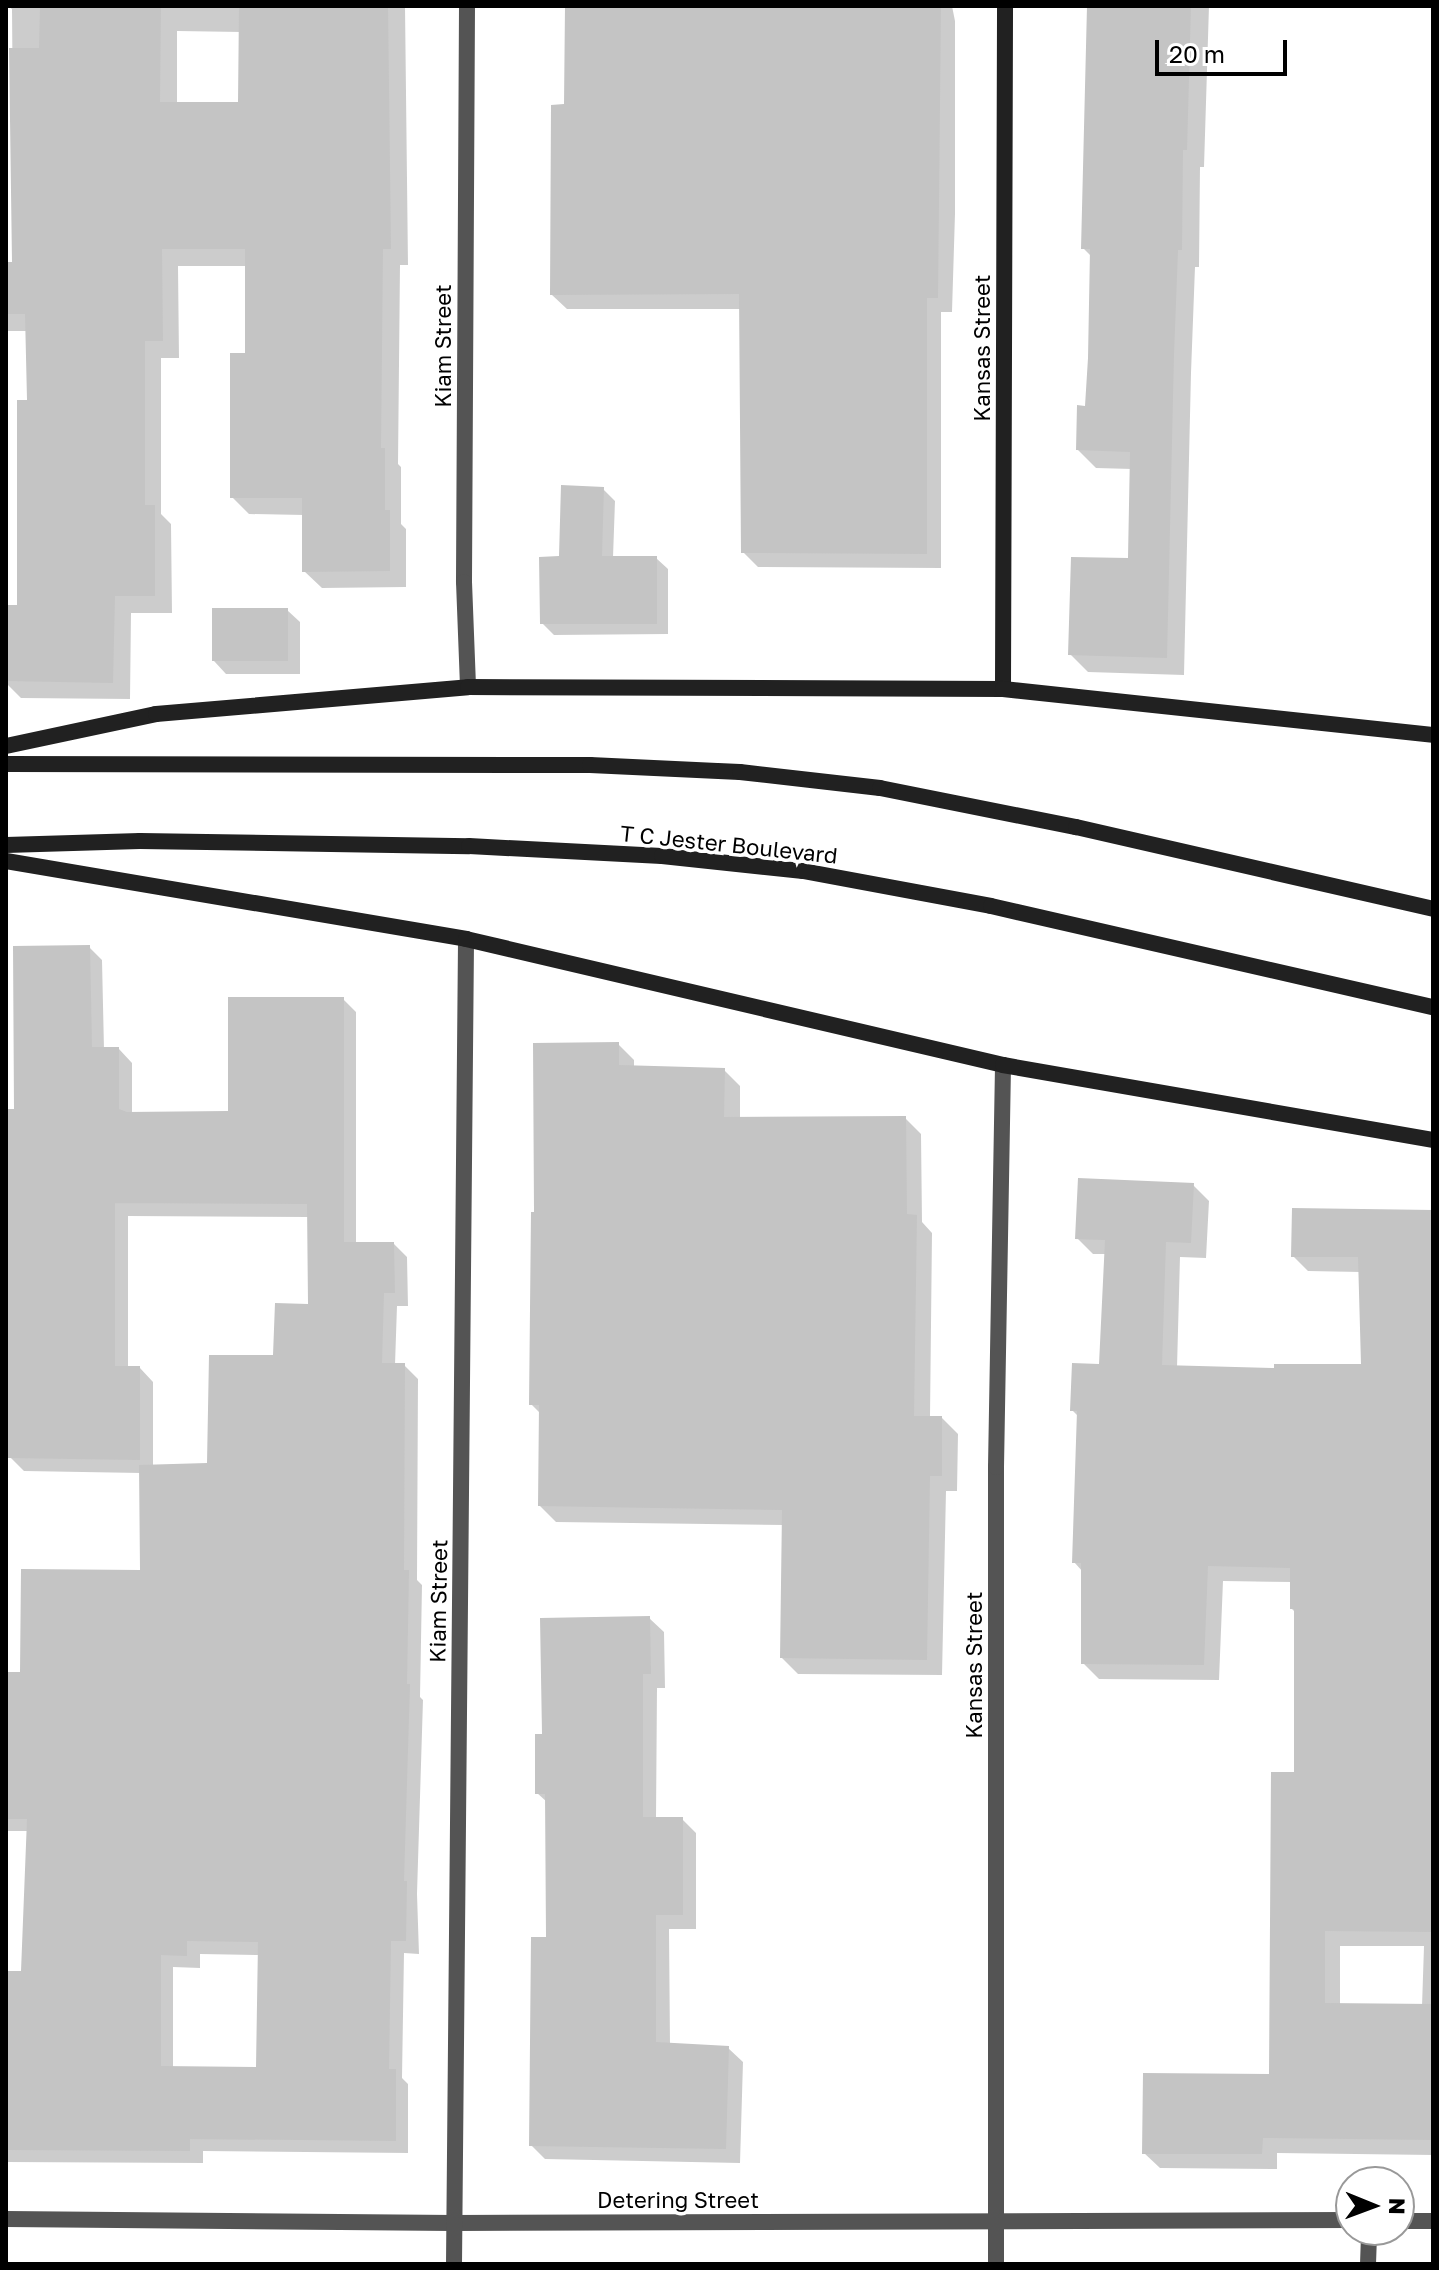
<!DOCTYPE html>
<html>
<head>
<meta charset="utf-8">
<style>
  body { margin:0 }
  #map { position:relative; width:1439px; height:2270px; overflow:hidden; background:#fff; font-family:"Golos Text",sans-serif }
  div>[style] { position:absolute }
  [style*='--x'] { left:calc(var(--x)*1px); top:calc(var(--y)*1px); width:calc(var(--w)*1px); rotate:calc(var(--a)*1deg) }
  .shadow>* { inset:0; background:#0003 }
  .building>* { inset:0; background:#c4c4c4; transform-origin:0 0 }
  .lane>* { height:16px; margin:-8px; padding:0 8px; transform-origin:8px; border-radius:8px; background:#545454 }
  .street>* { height:16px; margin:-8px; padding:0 8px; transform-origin:8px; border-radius:8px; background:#545454 }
  .secondary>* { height:16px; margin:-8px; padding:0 8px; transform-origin:8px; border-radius:8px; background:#212121 }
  span { translate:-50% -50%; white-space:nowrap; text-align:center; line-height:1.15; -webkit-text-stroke:7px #fff; paint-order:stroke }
  .street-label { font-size:22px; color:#000 }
  .frame { position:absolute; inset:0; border:8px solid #000; pointer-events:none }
  .north { position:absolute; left:1335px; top:2166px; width:80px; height:80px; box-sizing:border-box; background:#fff; border:2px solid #999; border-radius:50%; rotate:91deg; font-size:22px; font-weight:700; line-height:32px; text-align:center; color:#000 }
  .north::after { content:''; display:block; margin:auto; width:28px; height:36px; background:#000; clip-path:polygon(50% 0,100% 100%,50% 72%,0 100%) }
  .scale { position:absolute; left:1155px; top:40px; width:132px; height:36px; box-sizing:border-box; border:4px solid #000; border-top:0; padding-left:10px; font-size:24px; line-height:28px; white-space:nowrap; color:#000; -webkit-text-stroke:6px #fff; paint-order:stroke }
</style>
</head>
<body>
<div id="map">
  <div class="shadow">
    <div style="clip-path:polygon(evenodd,8px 6px,405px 6px,408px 265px,400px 265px,398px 464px,401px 467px,401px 524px,406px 529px,406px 587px,322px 588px,304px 571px,304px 515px,249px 514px,232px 497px,247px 355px,247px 266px,178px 266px,179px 358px,161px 358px,161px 514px,171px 524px,172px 613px,131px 613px,130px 699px,21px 698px,6px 683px,6px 607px,19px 607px,29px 402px,28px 331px,6px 331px,6px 264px,14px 264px,12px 9px,8px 6px,177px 31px,241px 32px,240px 104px,177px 104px,177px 31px)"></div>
    <div style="clip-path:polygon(567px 6px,952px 6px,955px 21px,955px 214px,952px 312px,941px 312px,941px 568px,758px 567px,743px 552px,741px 309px,567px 309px,552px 295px,566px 106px)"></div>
    <div style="clip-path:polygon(1089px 6px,1209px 6px,1204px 167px,1200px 167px,1199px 267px,1195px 267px,1191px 373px,1184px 675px,1088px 672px,1070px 654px,1129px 560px,1132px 469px,1096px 468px,1078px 450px,1087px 408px,1092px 257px,1083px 248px)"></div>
    <div style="clip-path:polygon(603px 489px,615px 501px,613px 558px,656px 558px,668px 569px,668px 634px,554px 635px,542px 623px,560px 558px)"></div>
    <div style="clip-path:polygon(287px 610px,300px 622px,300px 674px,226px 674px,214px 661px)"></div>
    <div style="clip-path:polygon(evenodd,89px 947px,102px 960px,104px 1049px,119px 1049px,132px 1063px,132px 1114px,230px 1113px,343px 999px,356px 1012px,356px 1244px,394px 1244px,407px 1257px,408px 1306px,397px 1306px,395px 1365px,404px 1365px,418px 1379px,417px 1580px,422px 1585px,420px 1697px,423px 1700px,417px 1894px,419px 1954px,404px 1953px,402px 2078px,408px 2084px,408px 2153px,203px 2151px,203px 2163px,6px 2162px,6px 2073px,23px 1973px,29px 1831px,6px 1831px,6px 1775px,10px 1775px,22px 1674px,142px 1572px,141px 1473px,24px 1471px,10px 1457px,9px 1365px,6px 1362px,6px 1111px,16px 1111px,89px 947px,128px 1216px,309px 1217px,310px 1306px,209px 1465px,153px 1466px,153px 1382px,140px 1368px,128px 1368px,128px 1216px,89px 947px,200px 1954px,260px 1955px,258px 2069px,173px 2068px,173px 1967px,200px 1968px,200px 1954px)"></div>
    <div style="clip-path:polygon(618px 1044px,634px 1060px,634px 1068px,724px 1070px,740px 1086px,740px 1119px,905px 1118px,921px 1134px,922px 1222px,932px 1233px,930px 1418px,942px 1418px,958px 1434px,957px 1491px,946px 1491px,942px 1675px,798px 1674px,782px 1658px,784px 1525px,556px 1522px,540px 1506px,541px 1414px,531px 1404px,536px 1214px)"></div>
    <div style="clip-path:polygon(evenodd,1193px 1185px,1209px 1201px,1206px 1258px,1180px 1257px,1177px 1368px,1276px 1370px,1363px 1366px,1360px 1272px,1308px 1271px,1293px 1256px,1433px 1212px,1433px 2155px,1277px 2153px,1277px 2169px,1160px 2168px,1144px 2153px,1271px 2076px,1296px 1774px,1296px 1613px,1292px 1609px,1292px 1582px,1223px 1581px,1219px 1680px,1099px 1679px,1083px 1663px,1083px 1572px,1074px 1562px,1079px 1417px,1072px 1410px,1101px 1366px,1106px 1254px,1093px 1254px,1077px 1238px,1193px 1185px,1340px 1946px,1424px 1946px,1422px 2006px,1340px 2005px,1340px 1946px)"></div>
    <div style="clip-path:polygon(649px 1618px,664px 1632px,665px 1688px,657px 1688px,656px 1819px,682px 1819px,696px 1833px,696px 1929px,669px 1929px,670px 2044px,728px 2048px,743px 2062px,740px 2163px,545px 2159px,531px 2145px,548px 1939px,547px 1802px,537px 1793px,544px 1736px)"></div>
  </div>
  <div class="building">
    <div style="clip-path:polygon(40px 6px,161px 6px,160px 102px,238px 102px,239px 6px,388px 6px,391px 249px,383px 249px,381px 448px,385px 448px,385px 510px,390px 510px,390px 571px,302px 572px,302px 498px,230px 498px,230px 353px,245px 353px,245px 249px,162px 249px,163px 341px,145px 341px,145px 505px,155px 505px,155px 596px,115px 596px,113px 683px,6px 681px,6px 605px,17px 605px,17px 400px,27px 400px,25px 314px,6px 314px,6px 262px,12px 262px,9px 48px,39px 48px)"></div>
    <div style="clip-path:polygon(565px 6px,941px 6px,938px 298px,927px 298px,927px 554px,741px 553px,739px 294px,550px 295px,551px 105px,564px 104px)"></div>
    <div style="clip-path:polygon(1087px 6px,1191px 6px,1187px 150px,1183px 150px,1182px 250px,1178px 250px,1174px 354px,1167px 658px,1068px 655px,1071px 557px,1128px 558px,1130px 452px,1076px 450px,1077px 405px,1085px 406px,1088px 358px,1090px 249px,1081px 249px)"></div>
    <div style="clip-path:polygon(561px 485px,604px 487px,602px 556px,657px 556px,657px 624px,540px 624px,539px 557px,559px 556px)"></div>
    <div style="left:212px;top:608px;width:76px;height:53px"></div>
    <div style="clip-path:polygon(evenodd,90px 945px,92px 1047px,119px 1047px,119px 1109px,127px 1112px,228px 1111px,228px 997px,344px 997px,344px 1242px,394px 1242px,395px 1293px,384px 1293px,382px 1363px,405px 1363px,404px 1570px,409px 1570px,407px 1684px,410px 1684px,404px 1881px,407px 1881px,406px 1941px,391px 1941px,389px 2069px,396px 2069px,396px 2141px,190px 2139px,190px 2151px,6px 2150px,8px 1971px,21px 1971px,27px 1819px,6px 1819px,7px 1672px,20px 1672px,21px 1569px,140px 1570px,139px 1465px,207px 1463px,209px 1355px,273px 1355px,275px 1303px,308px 1304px,307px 1204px,115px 1203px,115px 1366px,140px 1366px,140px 1460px,8px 1458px,6px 1109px,14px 1109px,13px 946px,90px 945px,187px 1941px,258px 1942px,256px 2067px,161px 2066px,161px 1955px,187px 1956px,187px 1941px)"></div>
    <div style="clip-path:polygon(619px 1042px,619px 1065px,725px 1068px,724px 1117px,906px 1116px,907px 1214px,917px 1215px,914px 1416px,942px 1416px,942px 1476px,930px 1476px,927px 1660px,780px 1658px,782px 1510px,538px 1506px,539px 1405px,529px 1405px,531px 1212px,534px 1212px,533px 1043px)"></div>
    <div style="clip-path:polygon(1078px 1178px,1194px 1183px,1191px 1243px,1166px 1242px,1162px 1365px,1274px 1368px,1274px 1364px,1361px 1364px,1358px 1257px,1291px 1257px,1292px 1208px,1433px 1210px,1433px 1932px,1325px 1931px,1325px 2003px,1433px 2004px,1433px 2140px,1263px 2138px,1262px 2154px,1142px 2154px,1143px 2073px,1269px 2074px,1271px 1772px,1294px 1772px,1294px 1609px,1290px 1609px,1290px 1568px,1208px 1566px,1204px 1665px,1081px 1664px,1081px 1563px,1072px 1563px,1077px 1411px,1070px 1411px,1072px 1363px,1099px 1364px,1105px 1240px,1075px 1239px)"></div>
    <div style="clip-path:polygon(650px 1616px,651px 1674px,643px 1674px,643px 1817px,683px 1817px,683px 1915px,656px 1915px,656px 2042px,729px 2046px,726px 2149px,529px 2146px,531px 1937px,546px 1937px,545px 1794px,535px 1794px,535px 1734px,542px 1734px,540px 1618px)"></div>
  </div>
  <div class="lane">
    <div style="--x:1368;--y:2264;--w:34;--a:-88"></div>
  </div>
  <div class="street">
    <div style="--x:467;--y:6;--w:576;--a:90.3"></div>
    <div style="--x:464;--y:582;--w:105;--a:87.8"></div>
    <div style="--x:6;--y:2219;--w:448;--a:0.5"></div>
    <div style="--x:454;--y:2223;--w:897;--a:-0.19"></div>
    <div style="--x:1399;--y:2221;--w:34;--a:0"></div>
    <div style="--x:454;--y:2264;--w:1325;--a:-89.48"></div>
    <div style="--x:996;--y:2264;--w:797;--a:-90"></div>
    <div style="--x:996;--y:1467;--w:402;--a:-89"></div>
  </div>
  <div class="secondary">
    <div style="--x:1003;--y:689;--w:683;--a:-89.83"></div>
    <div style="--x:6;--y:746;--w:153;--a:-12"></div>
    <div style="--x:156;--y:714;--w:313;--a:-4.9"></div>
    <div style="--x:468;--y:687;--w:535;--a:0.21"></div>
    <div style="--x:1003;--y:689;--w:432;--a:6.1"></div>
    <div style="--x:6;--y:764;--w:584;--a:0.1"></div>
    <div style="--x:590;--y:765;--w:150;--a:2.7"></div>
    <div style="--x:740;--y:772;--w:141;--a:6.5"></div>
    <div style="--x:880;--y:788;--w:200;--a:11.3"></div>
    <div style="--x:1076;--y:827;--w:366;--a:12.9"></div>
    <div style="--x:6;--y:845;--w:134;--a:-1.7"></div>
    <div style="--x:140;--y:841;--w:329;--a:0.9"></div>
    <div style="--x:469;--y:846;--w:193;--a:3"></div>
    <div style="--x:662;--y:856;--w:142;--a:6.1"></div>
    <div style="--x:803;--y:871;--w:191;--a:10.5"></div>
    <div style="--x:991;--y:906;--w:453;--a:12.9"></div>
    <div style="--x:6;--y:861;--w:467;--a:9.6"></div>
    <div style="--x:466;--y:939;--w:552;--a:13.2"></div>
    <div style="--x:1003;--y:1065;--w:436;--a:9.9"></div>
  </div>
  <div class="street-label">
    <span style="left:443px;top:346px;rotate:-90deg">Kiam Street</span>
    <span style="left:982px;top:348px;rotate:-90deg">Kansas Street</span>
    <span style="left:729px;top:844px;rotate:6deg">T C Jester Boulevard</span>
    <span style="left:438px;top:1601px;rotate:-89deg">Kiam Street</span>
    <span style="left:974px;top:1665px;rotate:-90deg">Kansas Street</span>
    <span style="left:678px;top:2200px">Detering Street</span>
  </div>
  <div class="frame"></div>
  <div class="north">N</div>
  <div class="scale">20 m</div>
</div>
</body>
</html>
